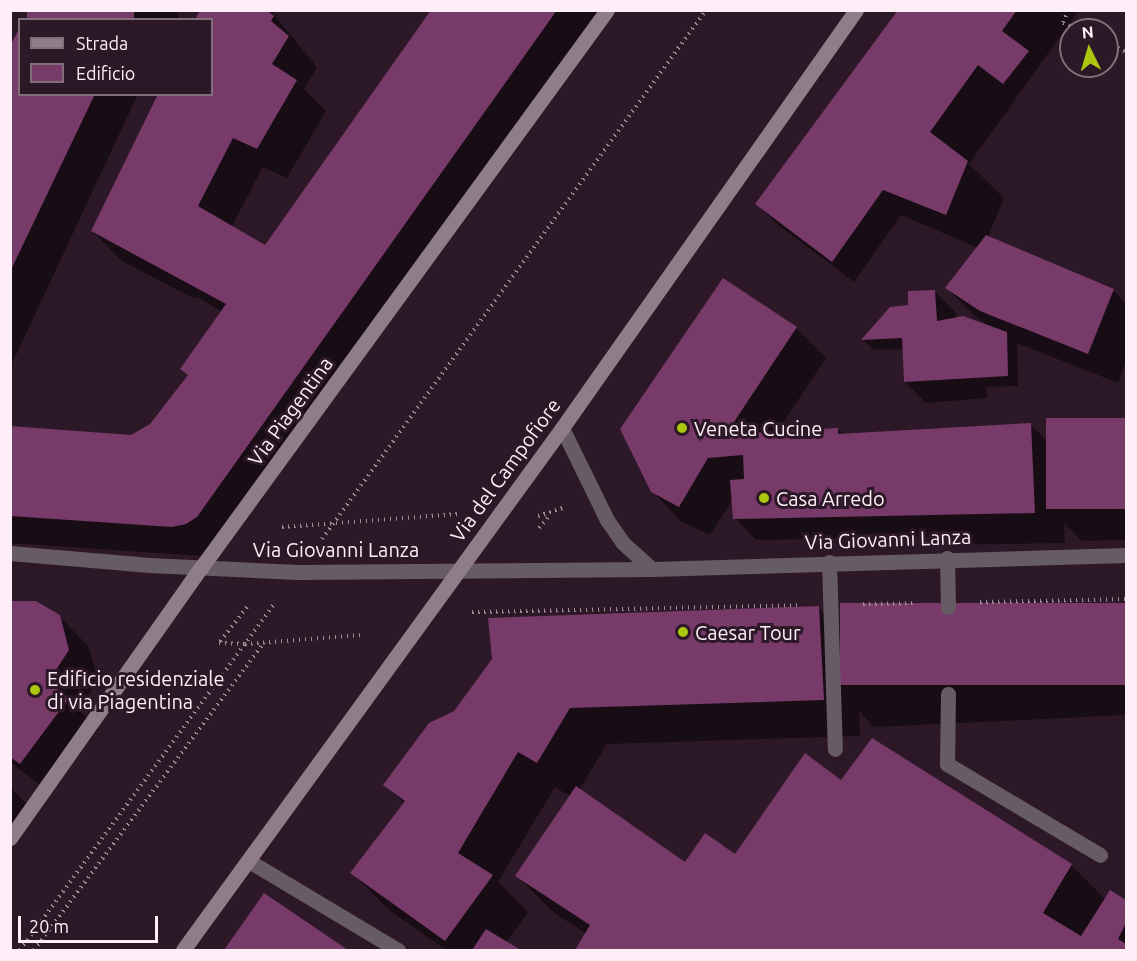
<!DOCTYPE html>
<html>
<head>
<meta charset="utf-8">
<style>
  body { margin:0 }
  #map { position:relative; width:1137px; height:961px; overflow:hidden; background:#2d1828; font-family:Ubuntu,sans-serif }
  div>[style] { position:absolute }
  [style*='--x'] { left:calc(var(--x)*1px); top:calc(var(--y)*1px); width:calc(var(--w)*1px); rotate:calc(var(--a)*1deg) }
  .shadow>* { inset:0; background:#0007; transform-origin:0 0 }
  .building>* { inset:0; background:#773a69; transform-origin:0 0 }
  .path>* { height:4px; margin-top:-2px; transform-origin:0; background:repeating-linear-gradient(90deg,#9e8c99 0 1.5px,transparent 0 6px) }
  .lane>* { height:15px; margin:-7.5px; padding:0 7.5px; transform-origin:7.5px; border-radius:7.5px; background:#675c64 }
  .street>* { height:15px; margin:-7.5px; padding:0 7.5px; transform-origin:7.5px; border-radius:7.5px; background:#675c64 }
  .secondary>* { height:15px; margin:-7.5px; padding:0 7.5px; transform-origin:7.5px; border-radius:7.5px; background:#907d8a }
  .dots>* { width:16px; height:16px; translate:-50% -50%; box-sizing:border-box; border:3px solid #2d1828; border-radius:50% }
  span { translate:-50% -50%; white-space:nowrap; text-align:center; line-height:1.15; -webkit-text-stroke:6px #2d1828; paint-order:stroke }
  .street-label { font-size:20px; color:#fdeef8 }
  .poi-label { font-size:20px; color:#fdeef8 }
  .left { translate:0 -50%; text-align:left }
  .frame { position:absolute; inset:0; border:12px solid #fdeef8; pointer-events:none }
  .legend { position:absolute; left:18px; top:18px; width:195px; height:78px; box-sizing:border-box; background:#2d1828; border:2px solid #806e7b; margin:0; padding:8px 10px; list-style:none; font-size:18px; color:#fdeef8 }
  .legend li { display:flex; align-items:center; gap:12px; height:30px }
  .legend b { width:30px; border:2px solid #806e7b }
  .north { position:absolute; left:1059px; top:18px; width:60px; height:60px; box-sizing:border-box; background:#2d1828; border:2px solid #806e7b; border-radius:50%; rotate:355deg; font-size:16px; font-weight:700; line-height:24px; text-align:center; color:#fdeef8 }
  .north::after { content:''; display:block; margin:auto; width:21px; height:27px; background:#adc60f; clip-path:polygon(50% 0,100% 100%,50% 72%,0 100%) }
  .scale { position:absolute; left:18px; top:916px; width:140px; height:27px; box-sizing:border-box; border:3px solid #fdeef8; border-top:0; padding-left:8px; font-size:18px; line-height:21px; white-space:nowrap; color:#fdeef8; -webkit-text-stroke:4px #2d1828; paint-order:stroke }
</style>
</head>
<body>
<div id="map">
  <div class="shadow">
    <div style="left:29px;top:10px;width:149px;height:11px"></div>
    <div style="clip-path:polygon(201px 10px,270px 10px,317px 67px,304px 89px,326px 111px,287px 178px,263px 167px,231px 228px,266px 247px,432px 10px,609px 10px,219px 536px,225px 547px,216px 554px,202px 556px,10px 543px,10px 428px,131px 436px,151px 426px,189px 376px,222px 312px,196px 296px,195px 299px,122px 261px,92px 231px,212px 94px,212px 20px)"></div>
    <div style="clip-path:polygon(899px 10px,1079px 10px,969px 164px,1004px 198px,988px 237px,1113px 290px,1126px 304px,1126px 361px,1118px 383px,1017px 343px,1018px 386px,986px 387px,987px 398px,926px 403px,905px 382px,904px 349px,874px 350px,863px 340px,934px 291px,956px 313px,956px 319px,989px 326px,977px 318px,947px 288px,978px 248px,901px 215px,854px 282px,778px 225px,757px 204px)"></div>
    <div style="clip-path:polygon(10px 49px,20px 94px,138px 94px,10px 368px)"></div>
    <div style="clip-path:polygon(796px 328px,826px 358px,777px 432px,838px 429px,843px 435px,1031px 425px,1048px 442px,1047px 423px,1126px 420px,1126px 540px,1082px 541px,1064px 523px,1065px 543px,939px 545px,930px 537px,756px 540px,735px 518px,733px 499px,710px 535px,682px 522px,652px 491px)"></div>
    <div style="clip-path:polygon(10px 602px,59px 616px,89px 647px,98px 680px,79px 710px,98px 729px,51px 793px,10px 762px)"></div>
    <div style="clip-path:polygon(1126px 605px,1126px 715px,874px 727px,859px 711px,860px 736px,607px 744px,579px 790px,686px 864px,736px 856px,842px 782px,1071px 865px,1105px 899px,1110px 892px,1126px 901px,1126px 950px,577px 950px,587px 934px,553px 912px,517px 876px,571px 797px,555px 787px,498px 882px,528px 912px,506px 943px,518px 950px,446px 950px,388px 909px,352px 873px,405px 804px,385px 785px,430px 724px,818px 608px,842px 631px,842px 612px)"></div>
    <div style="clip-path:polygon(10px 787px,30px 807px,10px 835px)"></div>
    <div style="clip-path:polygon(264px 895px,345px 950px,226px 950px)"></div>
  </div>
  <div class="building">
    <div style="left:27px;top:10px;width:107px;height:11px"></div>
    <div style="clip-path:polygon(200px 10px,267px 10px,274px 16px,271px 21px,289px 36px,272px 64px,297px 80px,257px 149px,233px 138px,198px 206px,265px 245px,431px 10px,557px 10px,197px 517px,186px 524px,172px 527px,10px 516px,10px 426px,131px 435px,150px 424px,188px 375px,180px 369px,226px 304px,91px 231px,158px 94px,212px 94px,212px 20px,195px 20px)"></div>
    <div style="clip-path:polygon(898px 10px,1017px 10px,1002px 31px,1029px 51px,1003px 84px,978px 65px,930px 132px,968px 161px,946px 215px,883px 190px,832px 262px,755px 204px)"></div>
    <div style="clip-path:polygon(20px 27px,20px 94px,95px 94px,10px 272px,10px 46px)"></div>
    <div style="clip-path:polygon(986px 235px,1114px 289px,1088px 354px,980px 311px,945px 288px)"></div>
    <div style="clip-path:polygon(723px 278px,797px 327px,726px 434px,838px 428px,838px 434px,1031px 423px,1035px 513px,733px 519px,730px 480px,744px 479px,743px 455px,708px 458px,679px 507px,651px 492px,620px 429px)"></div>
    <div style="clip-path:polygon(935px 290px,937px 321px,963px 316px,1007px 332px,1008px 376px,904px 382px,902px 338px,861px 340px,890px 307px,908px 305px,908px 291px)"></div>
    <div style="left:1126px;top:418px;width:91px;height:80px;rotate:90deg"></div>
    <div style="clip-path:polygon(10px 601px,36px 601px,60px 615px,69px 650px,48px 682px,69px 698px,20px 764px,10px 757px)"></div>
    <div style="left:1126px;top:603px;width:82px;height:286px;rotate:90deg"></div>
    <div style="clip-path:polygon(819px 606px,824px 700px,570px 708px,537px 763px,518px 752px,458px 853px,493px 875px,445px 941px,350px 873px,405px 801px,383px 785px,429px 723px,454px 711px,492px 659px,488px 618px)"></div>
    <div style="clip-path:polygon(872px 738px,1072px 864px,1043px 913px,1081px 936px,1110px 890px,1126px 900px,1126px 923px,1118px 939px,1126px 944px,1126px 950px,575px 950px,590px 925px,515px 876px,576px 786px,685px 862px,705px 833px,735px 854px,805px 753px,841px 780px)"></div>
    <div style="clip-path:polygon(264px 893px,348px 950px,224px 950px)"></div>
    <div style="clip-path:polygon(486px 929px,521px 950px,472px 950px)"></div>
  </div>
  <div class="path">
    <div style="--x:1068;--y:10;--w:14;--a:111"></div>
    <div style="--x:1063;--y:23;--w:17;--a:25"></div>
    <div style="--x:1107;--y:43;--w:21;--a:25"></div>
    <div style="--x:538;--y:516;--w:28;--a:-18"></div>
    <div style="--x:282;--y:527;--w:178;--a:-4.2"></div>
    <div style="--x:539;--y:528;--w:17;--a:-50"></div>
    <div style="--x:322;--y:539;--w:654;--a:-54.02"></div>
    <div style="--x:980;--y:602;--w:146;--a:-1.2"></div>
    <div style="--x:863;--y:604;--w:53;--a:-1.1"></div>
    <div style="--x:247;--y:607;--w:46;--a:127.9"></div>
    <div style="--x:219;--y:643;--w:26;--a:2"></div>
    <div style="--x:245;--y:644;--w:117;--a:-4.4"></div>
    <div style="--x:472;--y:612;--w:327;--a:-1.2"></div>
    <div style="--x:20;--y:950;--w:431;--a:-53.7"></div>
    <div style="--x:34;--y:950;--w:384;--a:-53.2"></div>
  </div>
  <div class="lane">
    <div style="--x:947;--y:558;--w:49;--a:88.8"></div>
    <div style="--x:829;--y:562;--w:187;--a:88.2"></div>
    <div style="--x:948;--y:694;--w:70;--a:90.8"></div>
    <div style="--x:947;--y:764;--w:178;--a:30.7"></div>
    <div style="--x:249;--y:861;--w:174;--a:30.9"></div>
  </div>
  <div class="street">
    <div style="--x:562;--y:428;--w:102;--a:63.9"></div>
    <div style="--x:607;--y:520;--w:28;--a:55"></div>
    <div style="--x:623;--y:543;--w:39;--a:42"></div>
    <div style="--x:10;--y:553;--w:140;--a:4.9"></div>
    <div style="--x:149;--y:565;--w:149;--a:2.7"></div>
    <div style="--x:298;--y:572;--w:354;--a:-0.5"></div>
    <div style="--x:652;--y:569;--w:474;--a:-1.7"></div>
  </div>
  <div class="secondary">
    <div style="--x:10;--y:838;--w:329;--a:-54.8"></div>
    <div style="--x:200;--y:569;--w:691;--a:-53.94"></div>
    <div style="--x:183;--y:950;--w:645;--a:-54.02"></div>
    <div style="--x:562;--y:428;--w:511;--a:-54.88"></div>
  </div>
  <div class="dots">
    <div style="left:682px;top:428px;background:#adc60f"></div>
    <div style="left:764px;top:498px;background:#adc60f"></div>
    <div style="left:683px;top:632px;background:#adc60f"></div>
    <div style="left:35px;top:690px;background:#adc60f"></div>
  </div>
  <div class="street-label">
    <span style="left:290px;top:411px;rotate:-54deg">Via Piagentina</span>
    <span style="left:505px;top:470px;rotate:-54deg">Via del Campofiore</span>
    <span style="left:888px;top:539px;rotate:-2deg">Via Giovanni Lanza</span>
    <span style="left:336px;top:549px">Via Giovanni Lanza</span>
  </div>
  <div class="poi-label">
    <span class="left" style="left:694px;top:428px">Veneta Cucine</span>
    <span class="left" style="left:776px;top:498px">Casa Arredo</span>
    <span class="left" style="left:695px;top:632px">Caesar Tour</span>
    <span class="left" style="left:47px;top:690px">Edificio residenziale<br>di via Piagentina</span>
  </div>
  <div class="frame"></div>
  <ul class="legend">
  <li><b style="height:8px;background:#907d8a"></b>Strada</li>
  <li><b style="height:16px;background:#773a69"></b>Edificio</li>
  </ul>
  <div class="north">N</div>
  <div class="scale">20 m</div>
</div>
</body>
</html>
